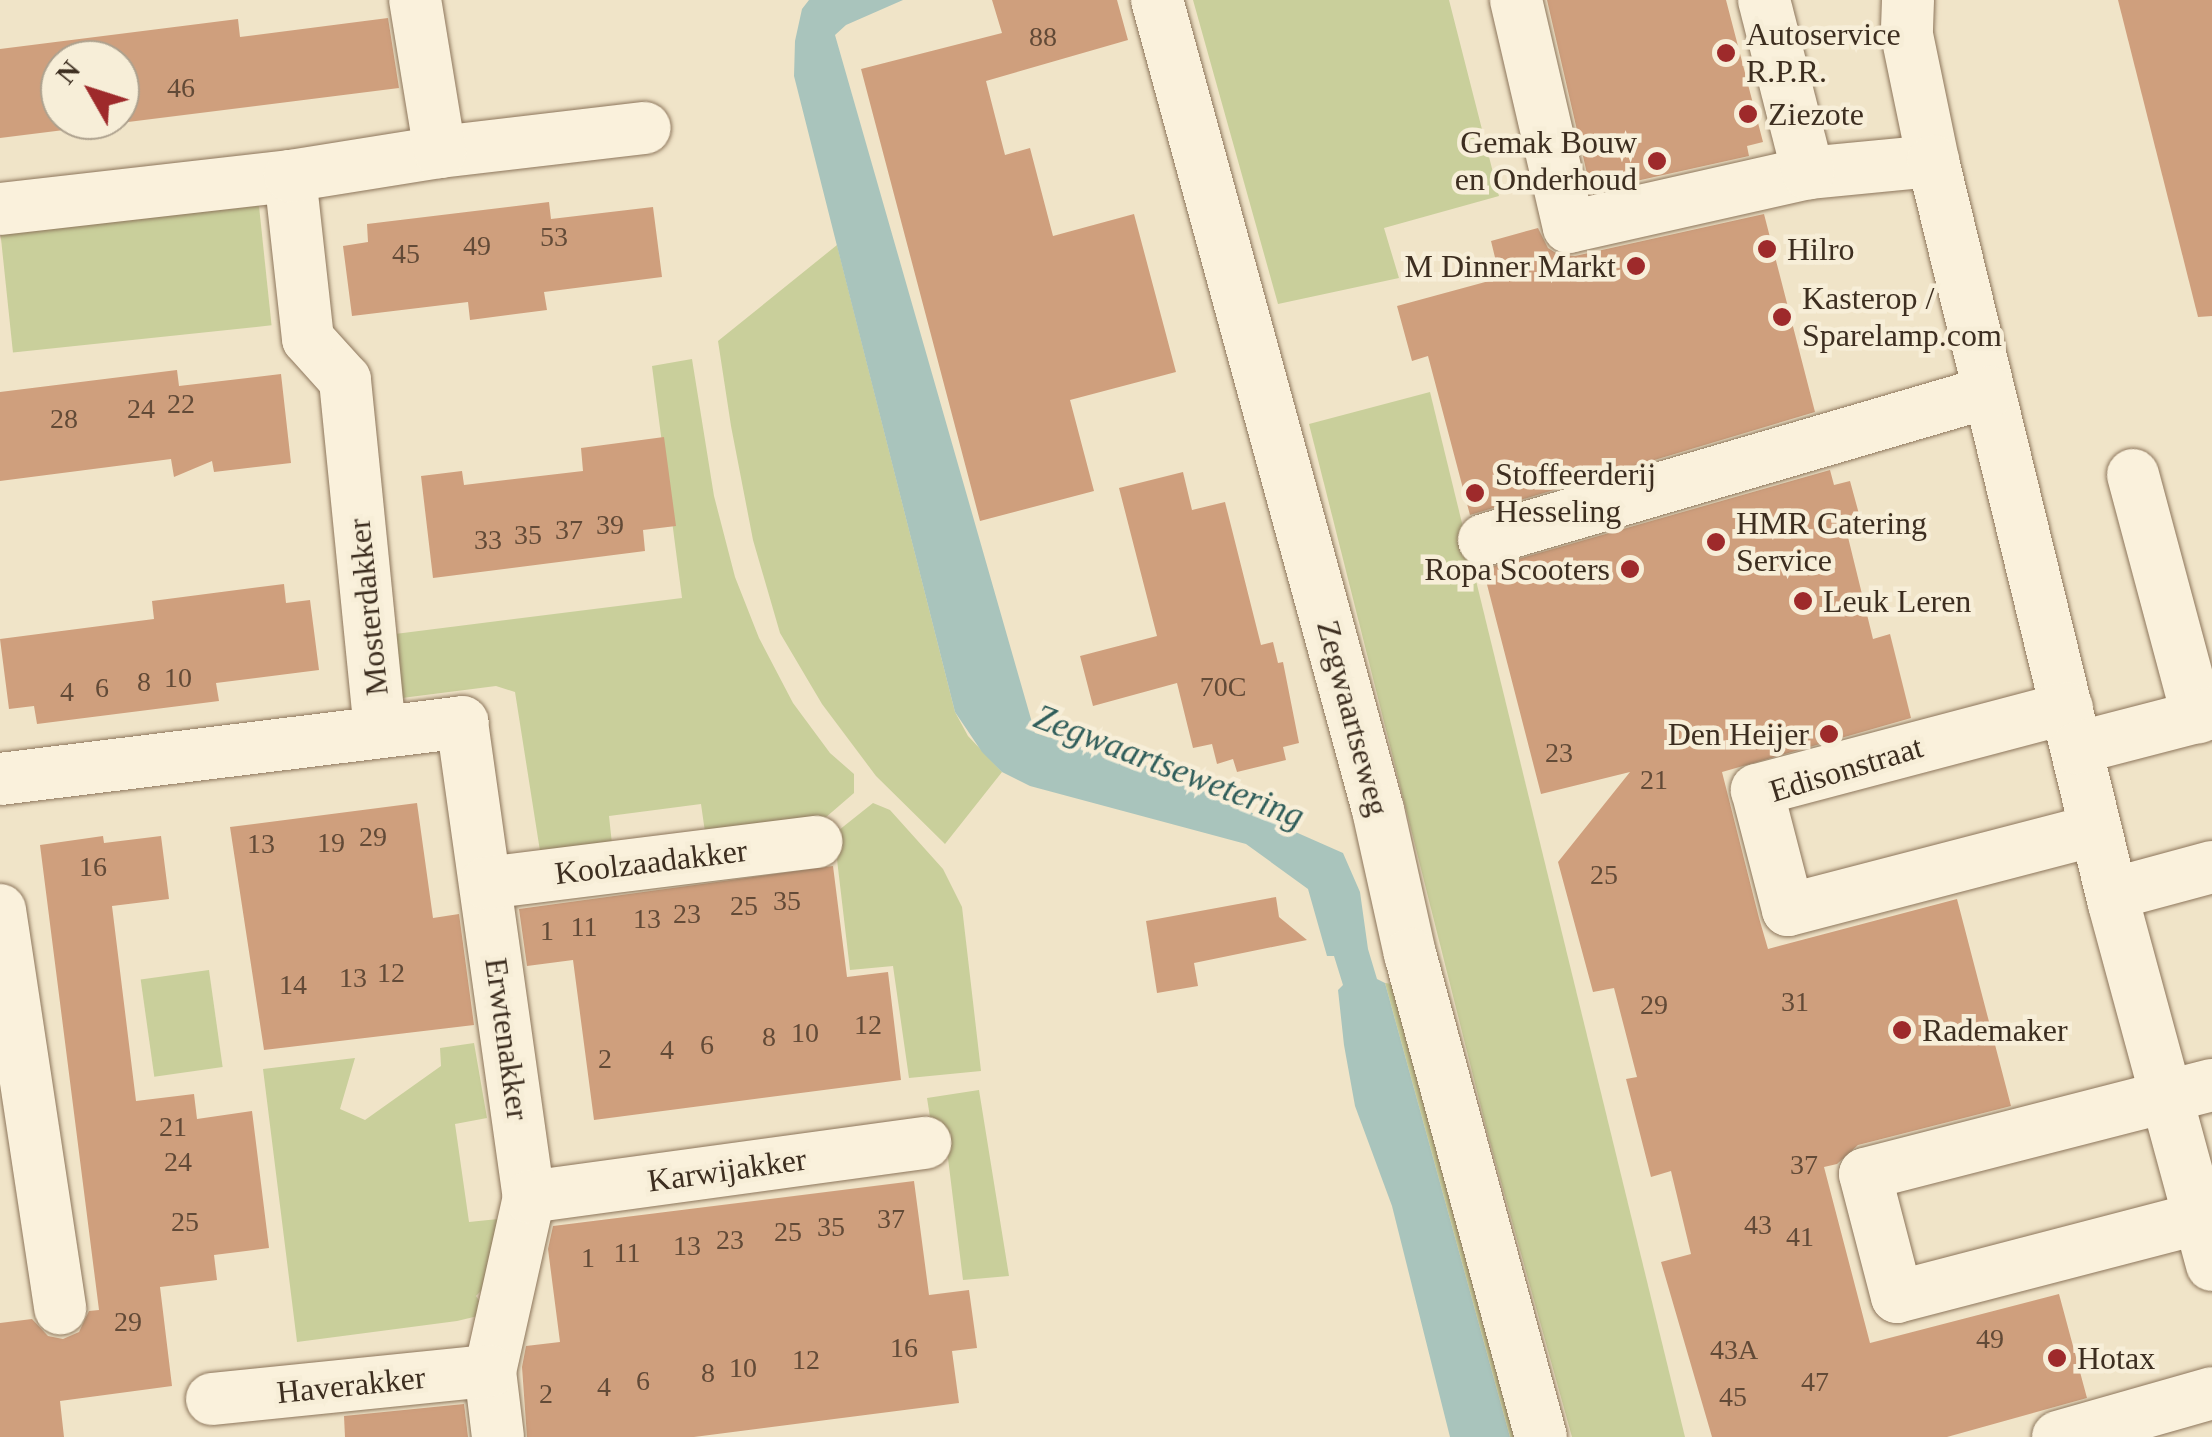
<!DOCTYPE html>
<html>
<head>
<meta charset="utf-8">
<style>
  body { margin:0 }
  #map { position:relative; width:2212px; height:1437px; overflow:hidden; background:#f0e4c8; font-family:Georgia,serif }
  div>[style] { position:absolute }
  [style*='--x'] { left:calc(var(--x)*1px); top:calc(var(--y)*1px); width:calc(var(--w)*1px); rotate:calc(var(--a)*1deg) }
  .green>* { inset:0; background:#c9cf9b; transform-origin:0 0 }
  .water>* { inset:0; background:#a9c4bc }
  .building>* { inset:0; background:#cf9f7d }
  .roads { filter:drop-shadow(0 0 2px #8d765c) drop-shadow(0 0 2px #8d765c) }
  .minor>* { height:52px; margin:-26px; padding:0 26px; transform-origin:26px; border-radius:26px; background:#faf1dc }
  .dots>* { width:28px; height:28px; translate:-50% -50%; box-sizing:border-box; border:5px solid #f7eed8; border-radius:50% }
  span { translate:-50% -50%; white-space:nowrap; text-align:center; line-height:1.15; -webkit-text-stroke:9px #f7eed8; paint-order:stroke }
  .number-label { font-size:28px; color:#624a37 }
  .number-label span { -webkit-text-stroke-width:0 }
  .poi-label { font-size:32px; color:#3d2e20 }
  .left { translate:0 -50%; text-align:left }
  .right { translate:-100% -50%; text-align:right }
  .street-label { font-size:32px; color:#3d2e20 }
  .water-label { font-size:35px; color:#2f5d5a; font-style:italic }
  .north { position:absolute; left:40px; top:40px; width:100px; height:100px; box-sizing:border-box; background:#f7eed8; border:2px solid #ada18e; border-radius:50%; rotate:309deg; font-size:28px; font-weight:700; line-height:40px; text-align:center; color:#3d2e20 }
  .north::after { content:''; display:block; margin:auto; width:35px; height:45px; background:#9e2a2b; clip-path:polygon(50% 0,100% 100%,50% 72%,0 100%) }
</style>
</head>
<body>
<div id="map">
  <div class="green">
    <div style="clip-path:polygon(1193px 0,1449px 0,1499px 196px,1384px 228px,1399px 278px,1278px 304px)"></div>
    <div style="left:259px;top:206px;width:120px;height:260px;rotate:84deg"></div>
    <div style="clip-path:polygon(837px 245px,955px 712px,968px 736px,1002px 772px,945px 844px,876px 776px,822px 704px,780px 633px,753px 540px,731px 426px,718px 341px)"></div>
    <div style="clip-path:polygon(692px 359px,714px 496px,735px 577px,759px 638px,793px 703px,830px 753px,854px 774px,854px 793px,825px 818px,705px 832px,701px 804px,609px 816px,612px 844px,540px 851px,515px 692px,496px 686px,402px 698px,395px 634px,682px 598px,652px 366px)"></div>
    <div style="clip-path:polygon(1430px 392px,1685px 1437px,1572px 1437px,1488px 1135px,1309px 424px)"></div>
    <div style="clip-path:polygon(873px 803px,890px 810px,943px 869px,962px 907px,981px 1071px,909px 1078px,893px 966px,850px 970px,834px 834px)"></div>
    <div style="left:209px;top:970px;width:98px;height:69px;rotate:82deg"></div>
    <div style="clip-path:polygon(1385px 983px,1399px 985px,1521px 1437px,1510px 1437px)"></div>
    <div style="clip-path:polygon(474px 1043px,487px 1118px,455px 1124px,469px 1222px,498px 1219px,503px 1268px,476px 1296px,485px 1309px,478px 1316px,457px 1321px,297px 1342px,263px 1069px,355px 1058px,340px 1109px,365px 1120px,441px 1066px,440px 1048px)"></div>
    <div style="clip-path:polygon(979px 1090px,1009px 1276px,963px 1280px,946px 1142px,934px 1143px,927px 1098px)"></div>
  </div>
  <div class="water">
    <div style="clip-path:polygon(809px 0,903px 0,846px 25px,835px 35px,1035px 733px,1188px 778px,1214px 796px,1343px 853px,1360px 892px,1368px 949px,1377px 979px,1385px 983px,1510px 1437px,1450px 1437px,1392px 1206px,1355px 1106px,1344px 1045px,1338px 990px,1343px 985px,1334px 956px,1327px 956px,1308px 889px,1246px 844px,1030px 786px,1002px 772px,982px 752px,955px 712px,794px 76px,795px 41px,802px 9px)"></div>
  </div>
  <div class="building">
    <div style="clip-path:polygon(992px 0,1117px 0,1128px 40px,986px 81px,1005px 155px,1030px 148px,1053px 236px,1134px 214px,1176px 372px,1070px 400px,1094px 491px,980px 521px,861px 69px,1002px 33px)"></div>
    <div style="clip-path:polygon(1547px 0,1726px 0,1763px 142px,1747px 146px,1749px 156px,1591px 191px)"></div>
    <div style="clip-path:polygon(2118px 0,2212px 0,2212px 316px,2198px 317px)"></div>
    <div style="clip-path:polygon(evenodd,388px 18px,399px 88px,0 138px,0 49px,238px 19px,240px 37px,388px 18px,60px 60px,120px 60px,120px 120px,60px 120px,60px 60px)"></div>
    <div style="clip-path:polygon(549px 202px,551px 219px,653px 207px,662px 277px,544px 292px,547px 310px,470px 320px,468px 302px,352px 316px,343px 246px,368px 242px,367px 224px)"></div>
    <div style="clip-path:polygon(1764px 214px,1815px 412px,1470px 515px,1428px 356px,1412px 361px,1397px 306px,1500px 278px,1491px 241px,1538px 228px,1548px 248px,1559px 255px,1575px 256px)"></div>
    <div style="clip-path:polygon(177px 370px,179px 386px,281px 374px,291px 463px,214px 472px,212px 461px,174px 477px,171px 459px,0 481px,0 392px)"></div>
    <div style="clip-path:polygon(664px 437px,676px 526px,643px 530px,645px 551px,433px 578px,421px 476px,462px 471px,464px 485px,583px 471px,581px 448px)"></div>
    <div style="clip-path:polygon(1830px 470px,1834px 485px,1850px 481px,1862px 525px,1846px 529px,1873px 639px,1890px 634px,1911px 718px,1722px 772px,1759px 918px,1768px 949px,1957px 899px,2011px 1106px,1858px 1145px,1837px 1164px,1824px 1167px,1870px 1343px,2059px 1294px,2087px 1398px,1947px 1437px,1712px 1437px,1661px 1262px,1691px 1254px,1671px 1171px,1651px 1177px,1626px 1079px,1637px 1077px,1614px 988px,1593px 992px,1558px 862px,1630px 772px,1541px 794px,1483px 569px)"></div>
    <div style="clip-path:polygon(1183px 472px,1192px 510px,1225px 502px,1261px 645px,1273px 642px,1278px 663px,1283px 662px,1299px 743px,1283px 747px,1286px 760px,1237px 772px,1233px 759px,1217px 764px,1212px 744px,1193px 748px,1177px 683px,1093px 706px,1080px 656px,1157px 636px,1119px 488px)"></div>
    <div style="clip-path:polygon(284px 584px,286px 603px,310px 600px,319px 670px,216px 683px,219px 701px,37px 724px,34px 706px,9px 709px,0 639px,154px 619px,152px 601px)"></div>
    <div style="clip-path:polygon(417px 803px,433px 918px,459px 914px,474px 1025px,264px 1050px,230px 827px)"></div>
    <div style="clip-path:polygon(103px 836px,104px 843px,161px 836px,169px 899px,112px 906px,136px 1101px,194px 1094px,197px 1119px,252px 1111px,269px 1248px,214px 1255px,217px 1280px,160px 1287px,172px 1386px,60px 1401px,64px 1437px,0 1437px,0 1323px,32px 1319px,48px 1336px,63px 1339px,79px 1332px,89px 1311px,99px 1310px,40px 845px)"></div>
    <div style="clip-path:polygon(833px 866px,847px 977px,888px 972px,901px 1080px,594px 1120px,573px 960px,527px 966px,519px 909px)"></div>
    <div style="clip-path:polygon(1276px 897px,1279px 917px,1307px 940px,1194px 963px,1198px 986px,1157px 993px,1146px 921px)"></div>
    <div style="clip-path:polygon(914px 1181px,929px 1295px,969px 1290px,977px 1348px,952px 1351px,959px 1403px,694px 1437px,527px 1437px,522px 1367px,526px 1346px,560px 1342px,548px 1249px,553px 1226px)"></div>
    <div style="clip-path:polygon(464px 1404px,468px 1437px,345px 1437px,344px 1416px)"></div>
  </div>
  <div class="roads">
    <div class="minor">
      <div style="--x:1157;--y:0;--w:840;--a:74.74"></div>
      <div style="--x:1378;--y:810;--w:148;--a:77.5"></div>
      <div style="--x:1410;--y:954;--w:500;--a:74.83"></div>
      <div style="--x:1516;--y:0;--w:233;--a:76.9"></div>
      <div style="--x:1569;--y:227;--w:245;--a:-12.7"></div>
      <div style="--x:1808;--y:173;--w:126;--a:-5.5"></div>
      <div style="--x:1764;--y:0;--w:179;--a:75.7"></div>
      <div style="--x:1908;--y:0;--w:35;--a:92"></div>
      <div style="--x:1907;--y:35;--w:129;--a:78.3"></div>
      <div style="--x:1933;--y:161;--w:765;--a:76.31"></div>
      <div style="--x:2114;--y:904;--w:374;--a:74.8"></div>
      <div style="--x:440;--y:152;--w:206;--a:-6.7"></div>
      <div style="--x:0;--y:209;--w:292;--a:-6.5"></div>
      <div style="--x:2133;--y:475;--w:251;--a:75"></div>
      <div style="--x:1484;--y:540;--w:526;--a:-16.33"></div>
      <div style="--x:2067;--y:708;--w:321;--a:165.2"></div>
      <div style="--x:1757;--y:790;--w:124;--a:75.5"></div>
      <div style="--x:1788;--y:910;--w:318;--a:-14.6"></div>
      <div style="--x:380;--y:731;--w:353;--a:-95.7"></div>
      <div style="--x:345;--y:380;--w:55;--a:-132.1"></div>
      <div style="--x:308;--y:339;--w:164;--a:-96.3"></div>
      <div style="--x:290;--y:176;--w:152;--a:-9.1"></div>
      <div style="--x:440;--y:152;--w:154;--a:-99.3"></div>
      <div style="--x:2077;--y:748;--w:139;--a:-14.5"></div>
      <div style="--x:0;--y:779;--w:466;--a:-7"></div>
      <div style="--x:462;--y:722;--w:480;--a:82"></div>
      <div style="--x:529;--y:1197;--w:178;--a:102.6"></div>
      <div style="--x:490;--y:1371;--w:66;--a:83.1"></div>
      <div style="--x:486;--y:883;--w:333;--a:-7.1"></div>
      <div style="--x:2112;--y:894;--w:104;--a:-15.1"></div>
      <div style="--x:0;--y:910;--w:403;--a:81.4"></div>
      <div style="--x:529;--y:1197;--w:400;--a:-7.8"></div>
      <div style="--x:2200;--y:1218;--w:313;--a:165.4"></div>
      <div style="--x:1897;--y:1297;--w:127;--a:-104.6"></div>
      <div style="--x:1865;--y:1174;--w:358;--a:-14.4"></div>
      <div style="--x:212;--y:1399;--w:279;--a:-5.8"></div>
      <div style="--x:2058;--y:1437;--w:160;--a:-15.9"></div>
    </div>
  </div>
  <div class="dots">
    <div style="left:1726px;top:53px;background:#9e2a2b"></div>
    <div style="left:1748px;top:114px;background:#9e2a2b"></div>
    <div style="left:1657px;top:161px;background:#9e2a2b"></div>
    <div style="left:1767px;top:249px;background:#9e2a2b"></div>
    <div style="left:1636px;top:266px;background:#9e2a2b"></div>
    <div style="left:1782px;top:317px;background:#9e2a2b"></div>
    <div style="left:1475px;top:493px;background:#9e2a2b"></div>
    <div style="left:1716px;top:542px;background:#9e2a2b"></div>
    <div style="left:1630px;top:569px;background:#9e2a2b"></div>
    <div style="left:1803px;top:601px;background:#9e2a2b"></div>
    <div style="left:1829px;top:734px;background:#9e2a2b"></div>
    <div style="left:1902px;top:1030px;background:#9e2a2b"></div>
    <div style="left:2057px;top:1358px;background:#9e2a2b"></div>
  </div>
  <div class="number-label">
    <span style="left:1043px;top:37px">88</span>
    <span style="left:181px;top:88px">46</span>
    <span style="left:554px;top:237px">53</span>
    <span style="left:477px;top:246px">49</span>
    <span style="left:406px;top:254px">45</span>
    <span style="left:181px;top:404px">22</span>
    <span style="left:141px;top:409px">24</span>
    <span style="left:64px;top:419px">28</span>
    <span style="left:610px;top:525px">39</span>
    <span style="left:569px;top:530px">37</span>
    <span style="left:528px;top:535px">35</span>
    <span style="left:488px;top:540px">33</span>
    <span style="left:178px;top:678px">10</span>
    <span style="left:144px;top:682px">8</span>
    <span style="left:1223px;top:687px">70C</span>
    <span style="left:102px;top:688px">6</span>
    <span style="left:67px;top:692px">4</span>
    <span style="left:1559px;top:753px">23</span>
    <span style="left:1654px;top:780px">21</span>
    <span style="left:373px;top:837px">29</span>
    <span style="left:331px;top:843px">19</span>
    <span style="left:261px;top:844px">13</span>
    <span style="left:93px;top:867px">16</span>
    <span style="left:1604px;top:875px">25</span>
    <span style="left:787px;top:901px">35</span>
    <span style="left:744px;top:906px">25</span>
    <span style="left:687px;top:914px">23</span>
    <span style="left:647px;top:919px">13</span>
    <span style="left:584px;top:927px">11</span>
    <span style="left:547px;top:931px">1</span>
    <span style="left:391px;top:973px">12</span>
    <span style="left:353px;top:978px">13</span>
    <span style="left:293px;top:985px">14</span>
    <span style="left:1795px;top:1002px">31</span>
    <span style="left:1654px;top:1005px">29</span>
    <span style="left:868px;top:1025px">12</span>
    <span style="left:805px;top:1033px">10</span>
    <span style="left:769px;top:1037px">8</span>
    <span style="left:707px;top:1045px">6</span>
    <span style="left:667px;top:1050px">4</span>
    <span style="left:605px;top:1059px">2</span>
    <span style="left:173px;top:1127px">21</span>
    <span style="left:178px;top:1162px">24</span>
    <span style="left:1804px;top:1165px">37</span>
    <span style="left:891px;top:1219px">37</span>
    <span style="left:185px;top:1222px">25</span>
    <span style="left:1758px;top:1225px">43</span>
    <span style="left:831px;top:1227px">35</span>
    <span style="left:788px;top:1232px">25</span>
    <span style="left:1800px;top:1237px">41</span>
    <span style="left:730px;top:1240px">23</span>
    <span style="left:687px;top:1246px">13</span>
    <span style="left:627px;top:1253px">11</span>
    <span style="left:588px;top:1258px">1</span>
    <span style="left:128px;top:1322px">29</span>
    <span style="left:1990px;top:1339px">49</span>
    <span style="left:904px;top:1348px">16</span>
    <span style="left:1734px;top:1350px">43A</span>
    <span style="left:806px;top:1360px">12</span>
    <span style="left:743px;top:1368px">10</span>
    <span style="left:708px;top:1373px">8</span>
    <span style="left:643px;top:1381px">6</span>
    <span style="left:1815px;top:1382px">47</span>
    <span style="left:604px;top:1387px">4</span>
    <span style="left:546px;top:1394px">2</span>
    <span style="left:1733px;top:1397px">45</span>
  </div>
  <div class="poi-label">
    <span class="left" style="left:1746px;top:53px">Autoservice<br>R.P.R.</span>
    <span class="left" style="left:1768px;top:114px">Ziezote</span>
    <span class="right" style="left:1637px;top:161px">Gemak Bouw<br>en Onderhoud</span>
    <span class="left" style="left:1787px;top:249px">Hilro</span>
    <span class="right" style="left:1616px;top:266px">M Dinner Markt</span>
    <span class="left" style="left:1802px;top:317px">Kasterop /<br>Sparelamp.com</span>
    <span class="left" style="left:1495px;top:493px">Stoffeerderij<br>Hesseling</span>
    <span class="left" style="left:1736px;top:542px">HMR Catering<br>Service</span>
    <span class="right" style="left:1610px;top:569px">Ropa Scooters</span>
    <span class="left" style="left:1823px;top:601px">Leuk Leren</span>
    <span class="right" style="left:1809px;top:734px">Den Heijer</span>
    <span class="left" style="left:1922px;top:1030px">Rademaker</span>
    <span class="left" style="left:2077px;top:1358px">Hotax</span>
  </div>
  <div class="street-label">
    <span style="left:368px;top:607px;rotate:-96deg">Mosterdakker</span>
    <span style="left:1353px;top:718px;rotate:75deg">Zegwaartseweg</span>
    <span style="left:1846px;top:769px;rotate:-17deg">Edisonstraat</span>
    <span style="left:651px;top:862px;rotate:-7deg">Koolzaadakker</span>
    <span style="left:507px;top:1039px;rotate:82deg">Erwtenakker</span>
    <span style="left:727px;top:1170px;rotate:-8deg">Karwijakker</span>
    <span style="left:351px;top:1385px;rotate:-6deg">Haverakker</span>
  </div>
  <div class="water-label">
    <span style="left:1169px;top:767px;rotate:21deg">Zegwaartsewetering</span>
  </div>
  <div class="north">N</div>
</div>
</body>
</html>
